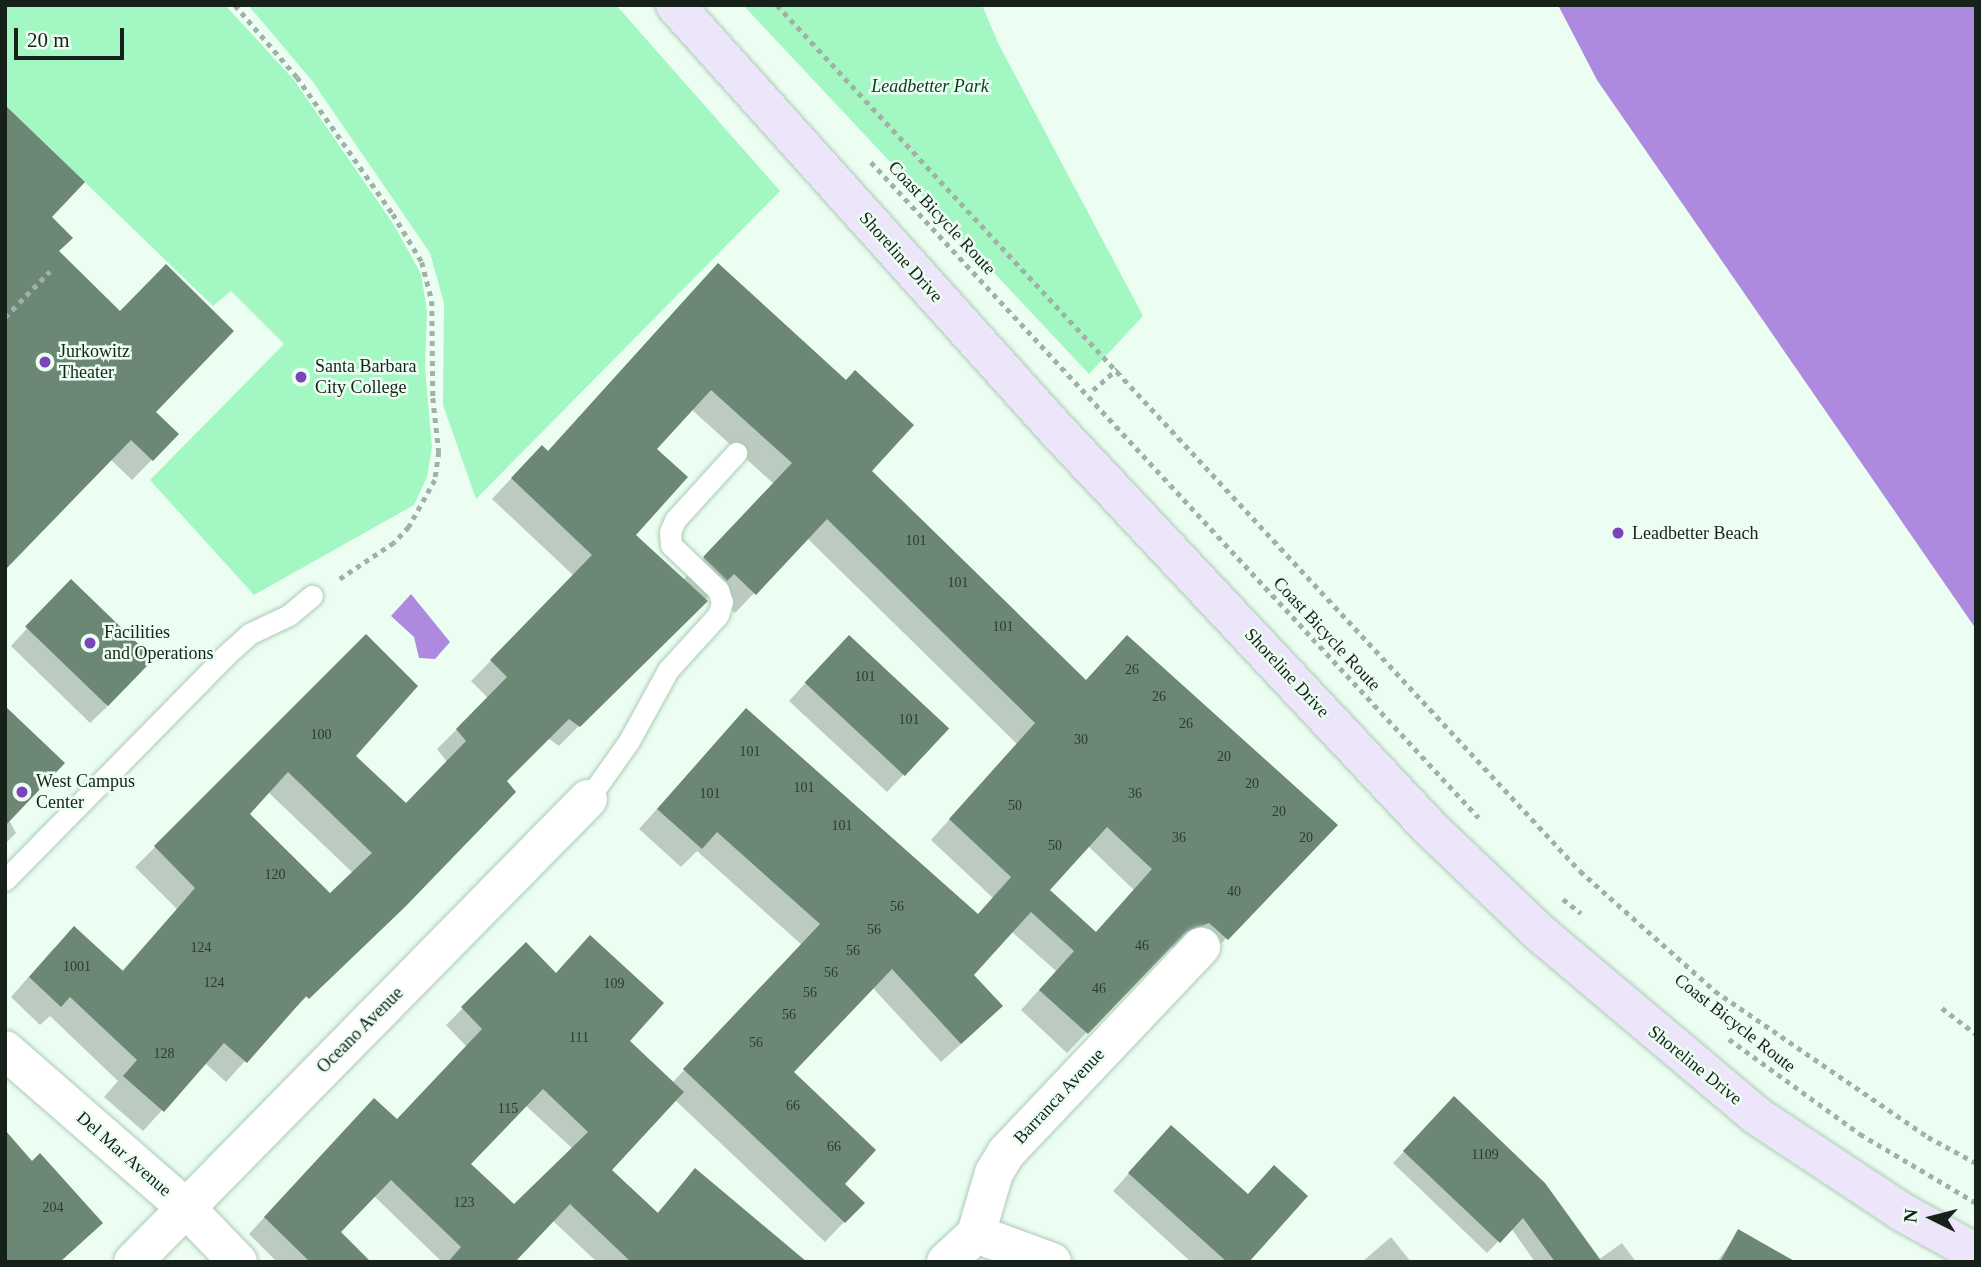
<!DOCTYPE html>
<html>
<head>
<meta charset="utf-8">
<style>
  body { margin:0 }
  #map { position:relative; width:1981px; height:1267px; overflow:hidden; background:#ecfef2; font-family:"Times New Roman",serif }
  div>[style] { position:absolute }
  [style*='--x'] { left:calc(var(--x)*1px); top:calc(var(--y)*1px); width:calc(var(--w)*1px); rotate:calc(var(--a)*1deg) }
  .green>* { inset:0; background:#a3f7c2 }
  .water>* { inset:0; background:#ad89e0 }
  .shadow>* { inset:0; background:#0003 }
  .building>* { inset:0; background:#6c8875; transform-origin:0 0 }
  .path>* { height:4.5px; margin-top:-2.25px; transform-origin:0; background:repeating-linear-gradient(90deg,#a2b1a7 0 5px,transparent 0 10px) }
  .roads { filter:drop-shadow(0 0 2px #accab6) drop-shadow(0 0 2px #accab6) }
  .lane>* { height:21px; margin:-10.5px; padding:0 10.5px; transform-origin:10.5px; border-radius:10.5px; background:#fff }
  .street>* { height:38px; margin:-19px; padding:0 19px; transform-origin:19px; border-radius:19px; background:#fff }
  .secondary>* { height:38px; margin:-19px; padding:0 19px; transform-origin:19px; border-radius:19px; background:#ede5f9 }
  .dots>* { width:19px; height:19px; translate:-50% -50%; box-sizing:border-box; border:4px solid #ecfef2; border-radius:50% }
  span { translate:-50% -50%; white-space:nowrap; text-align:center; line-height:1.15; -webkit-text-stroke:5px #ecfef2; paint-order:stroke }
  .number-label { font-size:14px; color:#2c3b31 }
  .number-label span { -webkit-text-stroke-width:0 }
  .park-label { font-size:18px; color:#0d3921; font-style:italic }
  .street-label { font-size:18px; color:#16211a }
  .poi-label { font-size:18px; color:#16211a }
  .left { translate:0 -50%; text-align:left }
  .frame { position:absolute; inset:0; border:7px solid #16211a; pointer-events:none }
  .north { position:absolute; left:1897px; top:1183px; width:70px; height:70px; -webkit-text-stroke:5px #ecfef2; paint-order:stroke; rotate:276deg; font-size:19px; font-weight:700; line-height:28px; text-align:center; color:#16211a }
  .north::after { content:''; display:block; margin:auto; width:24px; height:32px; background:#16211a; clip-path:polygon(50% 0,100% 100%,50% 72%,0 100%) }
  .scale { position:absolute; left:14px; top:28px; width:110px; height:32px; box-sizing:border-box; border:4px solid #16211a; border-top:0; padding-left:9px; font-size:21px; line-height:24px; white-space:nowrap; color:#16211a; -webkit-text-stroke:5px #ecfef2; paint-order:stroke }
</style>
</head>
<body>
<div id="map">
  <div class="green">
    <div style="clip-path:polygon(5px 5px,225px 5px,294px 80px,394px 225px,421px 274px,427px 311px,425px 368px,432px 447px,427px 477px,414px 505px,254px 595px,150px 480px,284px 344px,231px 291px,213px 306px,5px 105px)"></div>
    <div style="clip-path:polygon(248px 5px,616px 5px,780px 191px,476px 499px,443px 405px,444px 303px,430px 253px,313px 82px)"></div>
    <div style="clip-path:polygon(743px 5px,982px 5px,999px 45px,1143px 316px,1089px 374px)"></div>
  </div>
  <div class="water">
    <div style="clip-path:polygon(1558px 5px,1976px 5px,1976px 629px,1597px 80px)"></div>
    <div style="clip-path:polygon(411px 594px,450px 642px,435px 659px,419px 658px,414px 637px,391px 616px)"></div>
  </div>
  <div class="shadow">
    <div style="clip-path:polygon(5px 108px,82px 182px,49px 217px,70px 238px,57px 251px,120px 313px,166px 267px,232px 331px,154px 412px,177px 434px,132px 480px,110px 459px,5px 568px)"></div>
    <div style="clip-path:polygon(evenodd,698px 285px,869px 471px,1085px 682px,1335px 825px,1207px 958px,1189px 941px,1166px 950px,1067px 1053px,1021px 1010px,1056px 971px,1011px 931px,971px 975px,981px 1026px,941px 1062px,872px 987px,792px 1072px,842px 1184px,862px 1203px,825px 1242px,675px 1100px,610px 1170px,656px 1214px,696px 1171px,804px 1262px,597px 1262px,552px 1220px,513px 1262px,442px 1262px,374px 1196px,339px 1232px,369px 1262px,277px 1262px,249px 1234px,357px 1117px,396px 1121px,467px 1047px,446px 1025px,526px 945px,672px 1083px,802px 945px,697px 851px,681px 867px,639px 829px,746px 710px,977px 915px,993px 898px,931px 840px,1017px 744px,807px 538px,735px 613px,713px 592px,559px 746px,548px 738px,504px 781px,383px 927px,286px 1016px,226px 1082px,205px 1063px,143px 1131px,104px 1097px,118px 1081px,50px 1016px,40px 1025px,11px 997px,54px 948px,121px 972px,177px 909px,135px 867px,366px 637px,353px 756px,406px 805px,447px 762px,437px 749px,488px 698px,471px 681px,574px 576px,492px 499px,522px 467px,547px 453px,698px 285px,691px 409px,774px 484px,683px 580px,634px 535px,655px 449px,691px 409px,698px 285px,268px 792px,353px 873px,330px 895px,247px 814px,268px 792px,698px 285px,1088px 846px,1134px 890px,1095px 933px,1048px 890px,1088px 846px,698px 285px,525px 1105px,573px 1149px,514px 1206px,469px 1164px,525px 1105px)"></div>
    <div style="clip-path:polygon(54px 599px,107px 707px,90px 723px,11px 646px)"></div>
    <div style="clip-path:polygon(832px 654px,947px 729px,887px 792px,789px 701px)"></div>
    <div style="clip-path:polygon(5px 708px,9px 820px,16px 833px,5px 844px)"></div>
    <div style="clip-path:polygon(1443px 1110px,1598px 1260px,1622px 1243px,1636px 1262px,1535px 1262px,1511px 1228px,1487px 1253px,1393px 1163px)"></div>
    <div style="clip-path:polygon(1171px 1127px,1247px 1262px,1191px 1262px,1113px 1191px)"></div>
    <div style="clip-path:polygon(1739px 1231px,1793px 1262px,1717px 1262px)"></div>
    <div style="clip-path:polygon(1391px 1237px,1411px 1262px,1362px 1262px)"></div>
  </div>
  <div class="building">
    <div style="clip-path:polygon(5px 105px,85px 182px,52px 217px,73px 238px,59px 251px,120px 311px,166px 264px,234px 331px,156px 412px,179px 434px,153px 461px,131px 440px,5px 570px)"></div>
    <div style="clip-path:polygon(evenodd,718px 263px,846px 380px,855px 370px,914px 425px,872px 471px,1086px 680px,1127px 635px,1338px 825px,1228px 940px,1209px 923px,1186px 932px,1088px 1034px,1039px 990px,1074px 951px,1031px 912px,974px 975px,1003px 1006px,961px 1044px,892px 969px,794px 1072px,876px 1150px,845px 1184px,865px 1203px,845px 1223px,683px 1069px,820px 924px,717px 832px,702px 849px,657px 809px,746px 708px,978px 914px,1011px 877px,949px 819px,1035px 723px,827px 519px,756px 595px,734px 574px,727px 581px,703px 557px,792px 463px,711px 390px,657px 449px,688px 477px,636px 535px,708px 601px,580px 727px,569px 719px,507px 781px,516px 792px,405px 907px,309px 999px,306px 996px,247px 1063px,224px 1043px,164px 1112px,123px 1076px,137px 1060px,70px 997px,61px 1007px,29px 977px,74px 926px,123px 971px,195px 888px,154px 846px,366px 634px,418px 686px,356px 756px,406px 803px,466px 741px,456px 729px,507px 677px,490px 660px,592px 555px,511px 478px,542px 445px,548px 451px,718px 263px,288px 772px,372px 853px,330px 893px,250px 814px,288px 772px,718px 263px,1107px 827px,1152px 869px,1096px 932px,1050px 890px,1107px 827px)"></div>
    <div style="left:71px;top:579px;width:115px;height:66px;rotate:44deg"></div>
    <div style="left:849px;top:635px;width:137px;height:65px;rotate:43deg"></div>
    <div style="clip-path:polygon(5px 706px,65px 763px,5px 826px)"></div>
    <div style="clip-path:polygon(evenodd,590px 935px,664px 1003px,630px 1041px,684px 1092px,612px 1170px,658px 1213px,695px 1168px,807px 1262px,631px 1262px,570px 1204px,515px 1262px,448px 1262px,461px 1247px,391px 1180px,341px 1232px,371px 1262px,310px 1262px,264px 1217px,374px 1098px,397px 1119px,482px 1029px,461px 1007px,526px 942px,556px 973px,590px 935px,543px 1089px,588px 1132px,514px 1204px,471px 1164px,543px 1089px)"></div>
    <div style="clip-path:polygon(1454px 1096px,1545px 1183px,1602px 1262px,1555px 1262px,1523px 1218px,1500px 1243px,1403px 1151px)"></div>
    <div style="clip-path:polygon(1171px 1125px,1248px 1194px,1274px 1165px,1308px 1196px,1249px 1262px,1227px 1262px,1128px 1173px)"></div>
    <div style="clip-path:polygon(5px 1130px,32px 1161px,40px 1153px,103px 1223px,60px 1262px,5px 1262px)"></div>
    <div style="clip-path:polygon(1738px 1229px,1796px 1262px,1720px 1262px)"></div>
  </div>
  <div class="path">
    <div style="--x:235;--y:5;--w:95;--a:49.3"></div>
    <div style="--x:297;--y:77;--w:167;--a:55"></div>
    <div style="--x:393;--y:214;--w:56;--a:58.9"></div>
    <div style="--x:422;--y:262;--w:40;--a:75.6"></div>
    <div style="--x:432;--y:301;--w:97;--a:89.4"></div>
    <div style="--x:433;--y:398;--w:54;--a:83.7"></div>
    <div style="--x:439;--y:452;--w:28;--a:98"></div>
    <div style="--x:435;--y:480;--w:54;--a:119"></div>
    <div style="--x:409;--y:527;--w:22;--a:133"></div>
    <div style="--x:394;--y:543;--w:69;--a:146.3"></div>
    <div style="--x:777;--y:5;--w:1181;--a:47.16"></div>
    <div style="--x:1580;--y:871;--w:181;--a:41.6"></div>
    <div style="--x:1715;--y:991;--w:258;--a:34.4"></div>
    <div style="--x:1928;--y:1137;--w:55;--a:28.4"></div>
    <div style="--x:871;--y:162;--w:894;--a:47.17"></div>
    <div style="--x:5;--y:317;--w:64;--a:-45.6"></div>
    <div style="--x:1093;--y:390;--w:32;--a:-41"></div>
    <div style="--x:1563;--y:899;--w:23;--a:38"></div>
    <div style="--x:1942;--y:1008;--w:43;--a:37.4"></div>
    <div style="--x:1729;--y:1039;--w:162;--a:35.9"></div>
    <div style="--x:1860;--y:1134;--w:135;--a:30.7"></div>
  </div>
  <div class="roads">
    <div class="lane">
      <div style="--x:588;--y:799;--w:71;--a:-54.7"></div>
      <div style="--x:629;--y:741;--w:81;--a:-61.2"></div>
      <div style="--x:668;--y:670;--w:74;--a:-47.7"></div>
      <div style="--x:718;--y:615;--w:14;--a:-73"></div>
      <div style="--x:722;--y:602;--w:13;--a:-108"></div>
      <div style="--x:718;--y:590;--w:65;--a:-136.2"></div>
      <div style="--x:671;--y:545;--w:13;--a:-94"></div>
      <div style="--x:670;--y:532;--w:13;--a:-67"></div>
      <div style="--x:675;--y:520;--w:91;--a:-47.7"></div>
      <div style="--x:5;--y:880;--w:315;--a:-45.5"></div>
      <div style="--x:226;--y:655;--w:31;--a:-42"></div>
      <div style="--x:249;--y:634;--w:44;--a:-25.4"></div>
      <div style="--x:289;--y:615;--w:30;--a:-40"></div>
    </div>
    <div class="street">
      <div style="--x:5;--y:1050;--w:240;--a:41.1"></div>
      <div style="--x:186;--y:1208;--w:75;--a:46.1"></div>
      <div style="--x:976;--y:1234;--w:81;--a:20.2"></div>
      <div style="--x:133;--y:1262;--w:649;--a:-45.5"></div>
      <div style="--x:946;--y:1262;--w:41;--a:-43"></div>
      <div style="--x:976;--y:1234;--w:64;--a:-73.6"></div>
      <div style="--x:994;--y:1173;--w:23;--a:-59"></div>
      <div style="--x:1006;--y:1153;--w:284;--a:-46.6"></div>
    </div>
    <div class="secondary">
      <div style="--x:675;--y:5;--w:566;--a:48.08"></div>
      <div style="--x:1053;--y:426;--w:550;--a:46.84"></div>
      <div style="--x:1429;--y:827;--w:155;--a:43.7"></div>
      <div style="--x:1541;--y:934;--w:282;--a:40.1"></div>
      <div style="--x:1757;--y:1116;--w:174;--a:33.5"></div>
      <div style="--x:1902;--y:1212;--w:85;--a:29"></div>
    </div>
  </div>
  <div class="dots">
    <div style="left:45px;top:362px;background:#7b44ba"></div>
    <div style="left:301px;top:377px;background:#7b44ba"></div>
    <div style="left:1618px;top:533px;background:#7b44ba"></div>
    <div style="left:90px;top:643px;background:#7b44ba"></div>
    <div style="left:22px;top:792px;background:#7b44ba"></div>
  </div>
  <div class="number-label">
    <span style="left:916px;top:541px">101</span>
    <span style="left:958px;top:583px">101</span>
    <span style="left:1003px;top:627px">101</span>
    <span style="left:1132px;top:670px">26</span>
    <span style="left:865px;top:677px">101</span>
    <span style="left:1159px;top:697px">26</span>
    <span style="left:909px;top:720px">101</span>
    <span style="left:1186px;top:724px">26</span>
    <span style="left:321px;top:735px">100</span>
    <span style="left:1081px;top:740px">30</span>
    <span style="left:750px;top:752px">101</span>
    <span style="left:1224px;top:757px">20</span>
    <span style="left:1252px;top:784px">20</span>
    <span style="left:804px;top:788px">101</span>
    <span style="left:710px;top:794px">101</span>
    <span style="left:1135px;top:794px">36</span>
    <span style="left:1015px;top:806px">50</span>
    <span style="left:1279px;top:812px">20</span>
    <span style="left:842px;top:826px">101</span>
    <span style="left:1179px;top:838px">36</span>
    <span style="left:1306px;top:838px">20</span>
    <span style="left:1055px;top:846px">50</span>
    <span style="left:275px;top:875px">120</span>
    <span style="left:1234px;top:892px">40</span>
    <span style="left:897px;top:907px">56</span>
    <span style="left:874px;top:930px">56</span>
    <span style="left:1142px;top:946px">46</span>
    <span style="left:201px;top:948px">124</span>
    <span style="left:853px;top:951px">56</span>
    <span style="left:77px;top:967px">1001</span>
    <span style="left:831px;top:973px">56</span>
    <span style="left:214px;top:983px">124</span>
    <span style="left:614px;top:984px">109</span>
    <span style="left:1099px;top:989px">46</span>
    <span style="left:810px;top:993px">56</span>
    <span style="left:789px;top:1015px">56</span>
    <span style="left:579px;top:1038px">111</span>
    <span style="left:756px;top:1043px">56</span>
    <span style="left:164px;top:1054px">128</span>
    <span style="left:793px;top:1106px">66</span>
    <span style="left:508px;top:1109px">115</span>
    <span style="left:834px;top:1147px">66</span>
    <span style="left:1485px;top:1155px">1109</span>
    <span style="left:464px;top:1203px">123</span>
    <span style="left:53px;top:1208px">204</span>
  </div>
  <div class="park-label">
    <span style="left:930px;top:86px">Leadbetter Park</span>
  </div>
  <div class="street-label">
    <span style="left:942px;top:218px;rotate:47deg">Coast Bicycle Route</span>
    <span style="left:901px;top:257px;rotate:48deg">Shoreline Drive</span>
    <span style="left:1327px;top:634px;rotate:47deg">Coast Bicycle Route</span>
    <span style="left:1287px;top:673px;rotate:47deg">Shoreline Drive</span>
    <span style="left:1735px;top:1023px;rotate:38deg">Coast Bicycle Route</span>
    <span style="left:360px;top:1030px;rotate:-45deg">Oceano Avenue</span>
    <span style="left:1695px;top:1065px;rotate:39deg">Shoreline Drive</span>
    <span style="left:1059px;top:1096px;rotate:-47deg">Barranca Avenue</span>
    <span style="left:124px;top:1154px;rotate:41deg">Del Mar Avenue</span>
  </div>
  <div class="poi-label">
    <span class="left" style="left:59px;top:362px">Jurkowitz<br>Theater</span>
    <span class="left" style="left:315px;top:377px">Santa Barbara<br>City College</span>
    <span class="left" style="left:1632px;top:533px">Leadbetter Beach</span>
    <span class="left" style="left:104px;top:643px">Facilities<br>and Operations</span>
    <span class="left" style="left:36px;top:792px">West Campus<br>Center</span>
  </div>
  <div class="frame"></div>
  <div class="north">N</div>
  <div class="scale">20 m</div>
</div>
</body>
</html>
